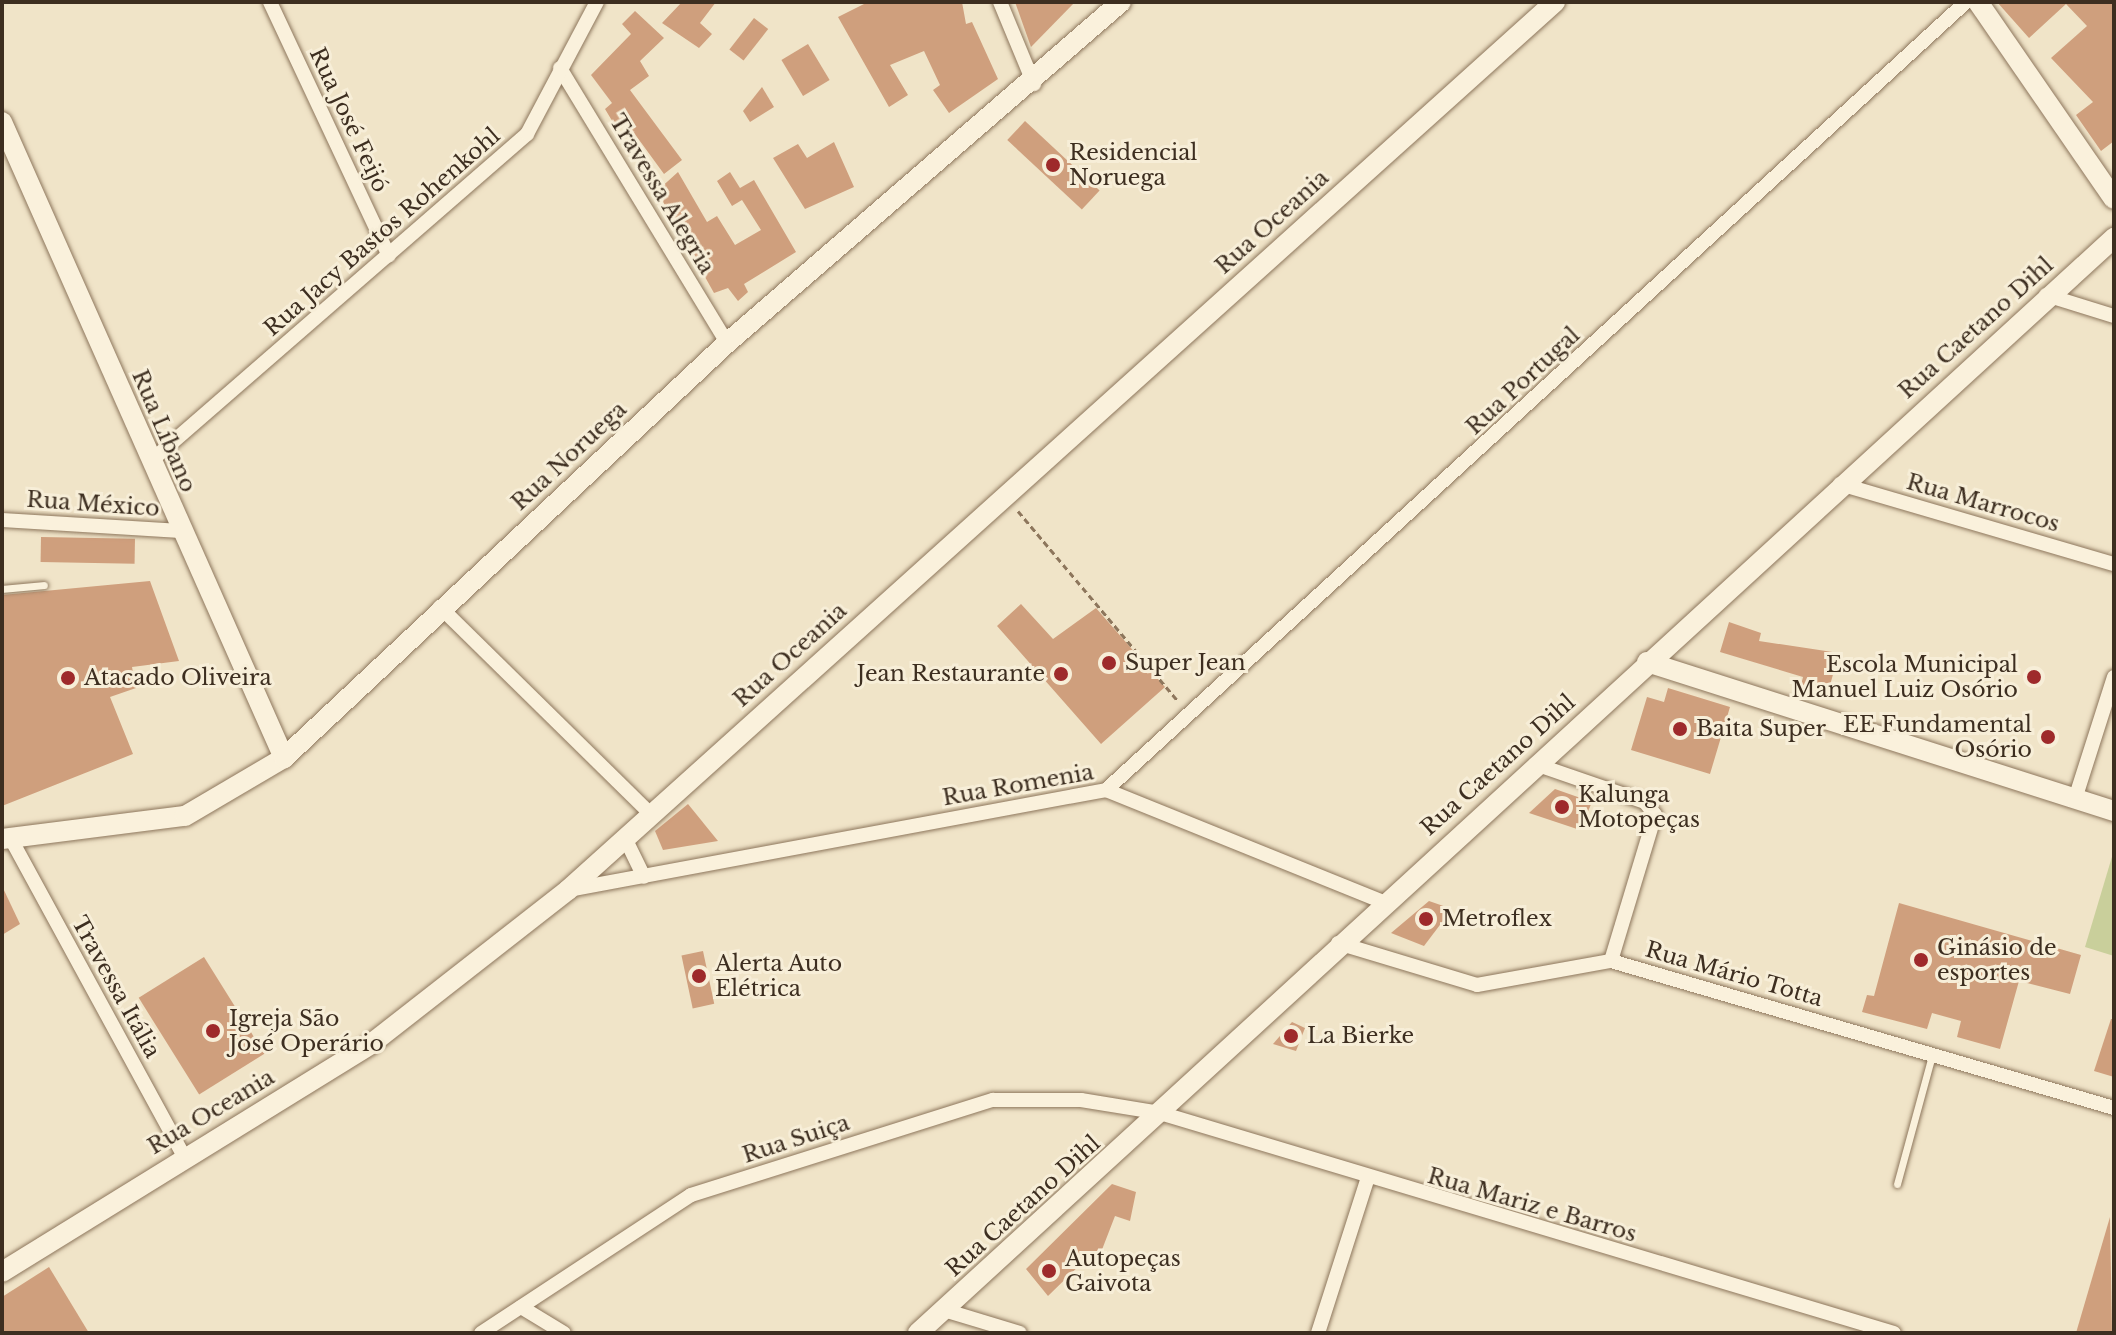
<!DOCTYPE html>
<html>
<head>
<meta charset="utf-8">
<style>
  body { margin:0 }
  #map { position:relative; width:2116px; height:1335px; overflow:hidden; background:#f0e4c8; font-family:"Libre Baskerville",serif }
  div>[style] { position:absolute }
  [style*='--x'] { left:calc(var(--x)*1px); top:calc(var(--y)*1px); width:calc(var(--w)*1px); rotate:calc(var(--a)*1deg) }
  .green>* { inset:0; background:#c9cf9b }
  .building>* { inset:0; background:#cf9f7d; transform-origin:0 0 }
  .path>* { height:3px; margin-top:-1.5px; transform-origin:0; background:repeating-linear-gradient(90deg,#8d765c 0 6px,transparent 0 10px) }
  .roads { filter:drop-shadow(0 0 2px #8d765c) drop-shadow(0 0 2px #8d765c) }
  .lane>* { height:7px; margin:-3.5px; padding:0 3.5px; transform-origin:3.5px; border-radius:3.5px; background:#faf1dc }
  .street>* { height:14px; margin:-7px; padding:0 7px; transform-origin:7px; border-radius:7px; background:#faf1dc }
  .secondary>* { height:20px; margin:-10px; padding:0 10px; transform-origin:10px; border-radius:10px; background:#faf1dc }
  .dots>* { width:22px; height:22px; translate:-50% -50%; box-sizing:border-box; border:4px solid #f7eed8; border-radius:50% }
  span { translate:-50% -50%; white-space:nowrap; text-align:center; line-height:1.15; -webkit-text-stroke:6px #f7eed8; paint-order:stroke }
  .street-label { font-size:22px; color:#3d2e20 }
  .poi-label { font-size:22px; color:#3d2e20 }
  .left { translate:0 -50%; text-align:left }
  .right { translate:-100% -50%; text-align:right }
  .frame { position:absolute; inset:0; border:4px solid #3d2e20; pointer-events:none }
</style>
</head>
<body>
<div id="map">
  <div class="green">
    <div style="clip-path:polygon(2114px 850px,2114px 956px,2085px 947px)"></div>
  </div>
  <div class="building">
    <div style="clip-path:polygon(682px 2px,716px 2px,700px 23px,712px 34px,699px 48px,662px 23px)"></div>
    <div style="clip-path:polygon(868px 2px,962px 2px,966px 24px,972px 22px,998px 79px,949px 113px,933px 90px,940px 85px,924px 51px,890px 65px,908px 95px,889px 107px,838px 17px)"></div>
    <div style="clip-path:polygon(1015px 2px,1075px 2px,1031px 47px)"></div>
    <div style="clip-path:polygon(1997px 2px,2114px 2px,2114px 141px,2101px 151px,2076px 115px,2093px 102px,2051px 58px,2087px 26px,2066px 4px,2029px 38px)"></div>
    <div style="clip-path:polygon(635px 11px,664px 38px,640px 61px,649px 76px,630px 90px,682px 160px,664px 174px,626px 122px,617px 129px,605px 109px,612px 103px,591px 75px,631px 34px,622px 24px)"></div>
    <div style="left:754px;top:18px;width:18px;height:40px;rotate:38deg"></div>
    <div style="left:808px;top:44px;width:42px;height:31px;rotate:59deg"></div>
    <div style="clip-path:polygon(762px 87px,774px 107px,750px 122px,743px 111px)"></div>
    <div style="left:1025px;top:121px;width:102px;height:26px;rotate:43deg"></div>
    <div style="clip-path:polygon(834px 142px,854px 187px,805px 209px,773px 158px,798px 144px,807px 158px)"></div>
    <div style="clip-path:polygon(678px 172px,707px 222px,717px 216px,735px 245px,761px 230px,742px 200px,732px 206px,717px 181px,730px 172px,740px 188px,754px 180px,796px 252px,744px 284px,748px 292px,738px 301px,728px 288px,714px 293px,657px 191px)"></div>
    <div style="left:41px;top:537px;width:94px;height:25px;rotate:1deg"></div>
    <div style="clip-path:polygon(150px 581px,179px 661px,132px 667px,136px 688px,110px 697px,133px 754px,2px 806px,2px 595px)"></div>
    <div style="clip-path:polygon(1021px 604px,1053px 639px,1096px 608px,1165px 687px,1101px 744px,997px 626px)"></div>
    <div style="clip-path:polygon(1729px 622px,1761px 633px,1759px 641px,1839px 653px,1827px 696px,1800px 689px,1803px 677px,1720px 652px)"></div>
    <div style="clip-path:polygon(1668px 688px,1730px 707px,1710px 774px,1631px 750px,1647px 697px,1664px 702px)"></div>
    <div style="clip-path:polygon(1555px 789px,1592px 802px,1580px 830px,1529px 813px)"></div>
    <div style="clip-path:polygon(688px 804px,718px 841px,663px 850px,655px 831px)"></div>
    <div style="clip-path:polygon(2px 886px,20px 924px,2px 935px)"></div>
    <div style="clip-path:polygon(1429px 901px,1452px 909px,1424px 946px,1391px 933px)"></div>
    <div style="clip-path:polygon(1899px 903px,2081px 955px,2070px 994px,2019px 981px,2000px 1049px,1957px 1037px,1961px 1021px,1932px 1013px,1927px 1029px,1862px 1012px,1867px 995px,1874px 996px)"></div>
    <div style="left:703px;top:951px;width:54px;height:22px;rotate:78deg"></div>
    <div style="left:204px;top:957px;width:114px;height:77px;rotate:58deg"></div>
    <div style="clip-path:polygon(2111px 1019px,2114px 1019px,2114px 1077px,2094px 1071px)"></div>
    <div style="clip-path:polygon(1292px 1022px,1305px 1028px,1296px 1051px,1273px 1044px)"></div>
    <div style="clip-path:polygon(1112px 1184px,1136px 1192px,1130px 1221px,1115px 1216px,1098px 1260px,1089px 1256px,1048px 1296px,1026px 1269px)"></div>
    <div style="clip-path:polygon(2110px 1217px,2112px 1333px,2076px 1333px)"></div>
    <div style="clip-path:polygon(49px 1267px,89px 1333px,2px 1333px,2px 1297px)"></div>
  </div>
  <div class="path">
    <div style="--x:1018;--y:511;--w:248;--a:49.9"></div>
  </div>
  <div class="roads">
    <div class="lane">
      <div style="--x:2;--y:589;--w:42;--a:-5.4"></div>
      <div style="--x:1897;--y:1184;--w:134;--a:-74.8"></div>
    </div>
    <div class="street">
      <div style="--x:270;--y:2;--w:280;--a:64.9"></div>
      <div style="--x:1000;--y:2;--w:89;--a:67.5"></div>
      <div style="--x:560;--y:68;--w:322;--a:58.7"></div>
      <div style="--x:2046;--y:295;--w:71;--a:17.2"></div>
      <div style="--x:152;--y:460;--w:497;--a:-41"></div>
      <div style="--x:527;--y:134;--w:149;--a:-62.1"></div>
      <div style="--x:1840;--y:484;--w:285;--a:16.3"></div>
      <div style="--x:2;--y:520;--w:179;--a:3.5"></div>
      <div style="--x:440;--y:607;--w:296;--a:44.5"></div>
      <div style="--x:1535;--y:764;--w:116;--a:19.1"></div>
      <div style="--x:1645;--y:802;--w:16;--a:52"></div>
      <div style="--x:1655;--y:815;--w:152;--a:106.8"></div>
      <div style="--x:1106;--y:790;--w:1166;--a:-42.5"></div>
      <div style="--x:2075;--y:799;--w:128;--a:-72.3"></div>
      <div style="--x:625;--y:838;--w:43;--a:64"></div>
      <div style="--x:11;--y:839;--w:360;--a:61.4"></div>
      <div style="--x:568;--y:890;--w:547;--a:-10.53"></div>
      <div style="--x:1106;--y:790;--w:299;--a:22"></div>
      <div style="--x:1338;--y:943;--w:145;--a:16.8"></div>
      <div style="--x:1477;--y:985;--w:136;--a:-10.2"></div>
      <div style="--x:1611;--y:961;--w:524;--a:16.29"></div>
      <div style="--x:521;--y:1307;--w:50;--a:31.2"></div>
      <div style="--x:944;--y:1310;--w:79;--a:16.8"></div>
      <div style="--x:481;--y:1333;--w:251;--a:-33.3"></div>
      <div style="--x:691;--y:1195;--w:317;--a:-17.5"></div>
      <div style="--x:993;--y:1100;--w:88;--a:0"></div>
      <div style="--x:1081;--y:1100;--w:80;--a:9.3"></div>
      <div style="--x:1160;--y:1113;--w:766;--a:16.68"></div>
      <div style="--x:1318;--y:1333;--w:161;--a:-72.2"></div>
    </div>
    <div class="secondary">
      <div style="--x:1978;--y:2;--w:239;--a:55.4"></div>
      <div style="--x:2;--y:122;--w:696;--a:66.09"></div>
      <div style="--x:1647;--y:662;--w:490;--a:17.7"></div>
      <div style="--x:2;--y:839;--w:184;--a:-7.2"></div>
      <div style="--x:185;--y:816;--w:115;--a:-30.4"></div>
      <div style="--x:284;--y:758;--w:607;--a:-43.13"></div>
      <div style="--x:727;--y:343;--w:521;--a:-40.88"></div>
      <div style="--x:2;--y:1272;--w:434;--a:-31.7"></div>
      <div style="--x:371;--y:1044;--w:250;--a:-38"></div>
      <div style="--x:568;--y:890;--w:1328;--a:-41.98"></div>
      <div style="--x:918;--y:1333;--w:1622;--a:-42.48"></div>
    </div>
  </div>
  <div class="dots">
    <div style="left:1053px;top:165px;background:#9e2a2b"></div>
    <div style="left:1109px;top:663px;background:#9e2a2b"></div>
    <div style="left:1061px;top:674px;background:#9e2a2b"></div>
    <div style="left:2034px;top:677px;background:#9e2a2b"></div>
    <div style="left:68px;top:678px;background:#9e2a2b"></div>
    <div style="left:1680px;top:729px;background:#9e2a2b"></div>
    <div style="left:2048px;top:737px;background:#9e2a2b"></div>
    <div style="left:1562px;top:807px;background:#9e2a2b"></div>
    <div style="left:1426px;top:919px;background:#9e2a2b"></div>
    <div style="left:1921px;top:960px;background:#9e2a2b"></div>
    <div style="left:699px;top:976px;background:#9e2a2b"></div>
    <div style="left:213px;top:1031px;background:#9e2a2b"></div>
    <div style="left:1291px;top:1036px;background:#9e2a2b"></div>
    <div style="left:1049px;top:1271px;background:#9e2a2b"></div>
  </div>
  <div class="street-label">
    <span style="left:349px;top:120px;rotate:65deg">Rua José Feijó</span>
    <span style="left:662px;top:194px;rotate:59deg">Travessa Alegria</span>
    <span style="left:1272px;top:222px;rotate:-42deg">Rua Oceania</span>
    <span style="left:382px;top:232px;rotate:-41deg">Rua Jacy Bastos Rohenkohl</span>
    <span style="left:1976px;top:328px;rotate:-42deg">Rua Caetano Dihl</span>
    <span style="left:1523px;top:381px;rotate:-43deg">Rua Portugal</span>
    <span style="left:164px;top:431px;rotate:67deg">Rua Líbano</span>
    <span style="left:569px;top:456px;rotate:-43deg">Rua Noruega</span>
    <span style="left:1983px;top:503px;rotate:16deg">Rua Marrocos</span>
    <span style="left:93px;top:504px;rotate:4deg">Rua México</span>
    <span style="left:790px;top:655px;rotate:-42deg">Rua Oceania</span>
    <span style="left:1498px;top:765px;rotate:-42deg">Rua Caetano Dihl</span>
    <span style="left:1018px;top:785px;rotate:-10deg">Rua Romenia</span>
    <span style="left:1734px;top:974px;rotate:16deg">Rua Mário Totta</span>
    <span style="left:116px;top:987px;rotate:61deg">Travessa Itália</span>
    <span style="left:211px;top:1112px;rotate:-31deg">Rua Oceania</span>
    <span style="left:796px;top:1139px;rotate:-18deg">Rua Suiça</span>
    <span style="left:1532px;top:1205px;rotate:16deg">Rua Mariz e Barros</span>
    <span style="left:1023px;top:1206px;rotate:-42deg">Rua Caetano Dihl</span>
  </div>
  <div class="poi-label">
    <span class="left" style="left:1069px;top:165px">Residencial<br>Noruega</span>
    <span class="left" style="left:1125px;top:663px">Super Jean</span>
    <span class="right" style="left:2018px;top:677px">Escola Municipal<br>Manuel Luiz Osório</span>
    <span class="right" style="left:1045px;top:674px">Jean Restaurante</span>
    <span class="left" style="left:84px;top:678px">Atacado Oliveira</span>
    <span class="right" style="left:2032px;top:737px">EE Fundamental<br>Osório</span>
    <span class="left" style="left:1696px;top:729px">Baita Super</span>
    <span class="left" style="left:1578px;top:807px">Kalunga<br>Motopeças</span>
    <span class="left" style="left:1442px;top:919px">Metroflex</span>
    <span class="left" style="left:1937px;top:960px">Ginásio de<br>esportes</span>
    <span class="left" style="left:715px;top:976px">Alerta Auto<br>Elétrica</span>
    <span class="left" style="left:229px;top:1031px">Igreja São<br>José Operário</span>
    <span class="left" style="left:1307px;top:1036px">La Bierke</span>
    <span class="left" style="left:1065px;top:1271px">Autopeças<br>Gaivota</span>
  </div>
  <div class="frame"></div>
</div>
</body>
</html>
